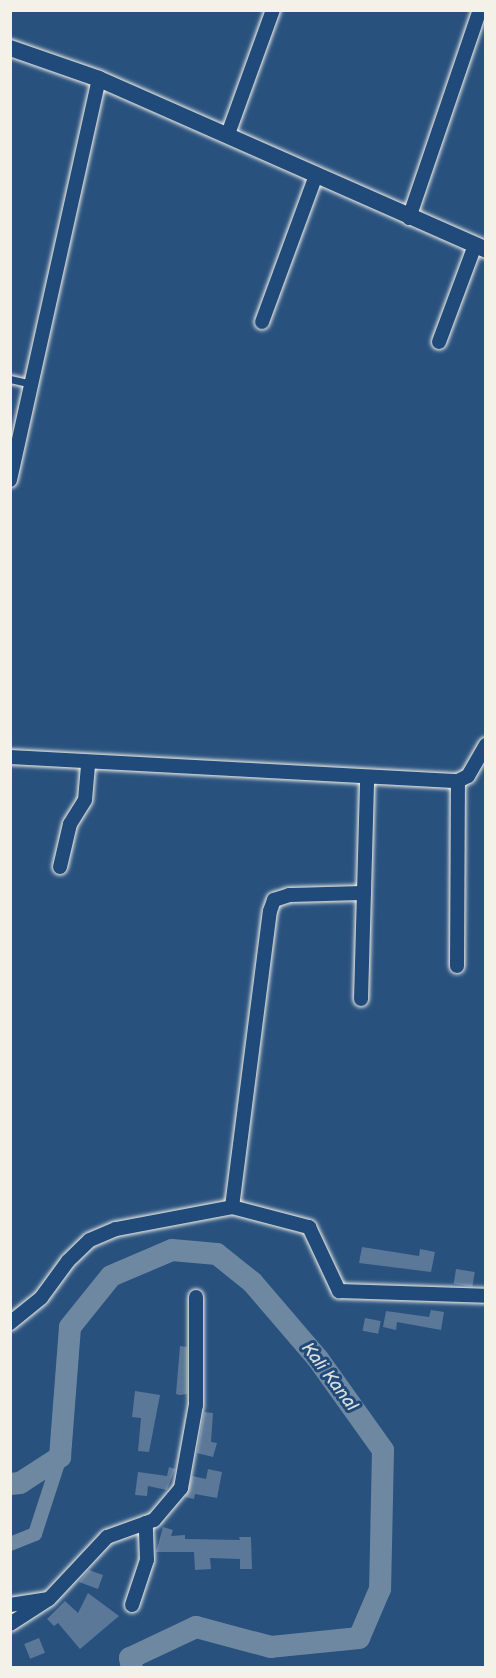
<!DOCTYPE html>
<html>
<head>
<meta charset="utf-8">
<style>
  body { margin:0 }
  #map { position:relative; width:496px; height:1678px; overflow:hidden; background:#28517e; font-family:"Balsamiq Sans",sans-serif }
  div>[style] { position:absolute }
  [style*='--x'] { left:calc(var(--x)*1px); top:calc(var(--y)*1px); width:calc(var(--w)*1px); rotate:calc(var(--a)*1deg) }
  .canal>* { height:14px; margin:-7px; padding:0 7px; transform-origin:7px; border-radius:7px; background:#6e88a2 }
  .river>* { height:22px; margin:-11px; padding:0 11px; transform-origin:11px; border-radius:11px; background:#6e88a2 }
  .building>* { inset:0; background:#5b7899; transform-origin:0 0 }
  .roads { filter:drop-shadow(0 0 2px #f4f1e8) drop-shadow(0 0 2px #f4f1e8) }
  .service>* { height:7px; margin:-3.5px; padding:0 3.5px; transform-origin:3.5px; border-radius:3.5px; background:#1f4a7a }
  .minor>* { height:14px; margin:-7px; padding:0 7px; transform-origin:7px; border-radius:7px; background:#1f4a7a }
  .tertiary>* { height:16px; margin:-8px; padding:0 8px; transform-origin:8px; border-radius:8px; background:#1f4a7a }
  span { translate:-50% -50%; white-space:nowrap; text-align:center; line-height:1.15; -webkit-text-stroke:6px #1f4a7a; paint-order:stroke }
  .water-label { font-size:18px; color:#d9dcda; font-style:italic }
  .frame { position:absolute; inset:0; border:12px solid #f4f1e8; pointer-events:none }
</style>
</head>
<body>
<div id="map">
  <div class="canal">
    <div style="--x:10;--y:1544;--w:27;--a:-22"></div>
    <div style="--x:35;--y:1534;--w:81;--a:-72"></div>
  </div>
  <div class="river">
    <div style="--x:10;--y:1484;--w:10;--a:-6"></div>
    <div style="--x:20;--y:1483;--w:48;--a:-33"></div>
    <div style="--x:60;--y:1457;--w:130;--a:-85.6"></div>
    <div style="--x:70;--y:1327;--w:65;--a:-51.2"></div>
    <div style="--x:111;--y:1276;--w:66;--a:-23.1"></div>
    <div style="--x:172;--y:1250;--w:45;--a:5.1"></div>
    <div style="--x:217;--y:1254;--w:45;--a:38.7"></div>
    <div style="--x:252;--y:1282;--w:101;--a:49.4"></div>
    <div style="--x:318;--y:1359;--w:112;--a:54.5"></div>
    <div style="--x:383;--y:1450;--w:139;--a:91.2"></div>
    <div style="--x:380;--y:1589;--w:53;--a:113.2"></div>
    <div style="--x:359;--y:1638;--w:88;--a:174.2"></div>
    <div style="--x:271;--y:1647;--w:78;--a:-165.1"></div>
    <div style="--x:196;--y:1627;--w:73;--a:154.8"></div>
    <div style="--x:130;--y:1658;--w:10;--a:79"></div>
  </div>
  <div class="building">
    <div style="clip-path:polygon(362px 1247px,419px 1256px,420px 1249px,435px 1252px,431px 1272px,359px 1263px)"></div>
    <div style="left:456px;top:1269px;width:19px;height:15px;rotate:9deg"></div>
    <div style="clip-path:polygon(431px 1310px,444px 1312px,441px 1330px,397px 1322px,396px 1330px,383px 1327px,386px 1311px,429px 1317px)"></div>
    <div style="left:365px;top:1318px;width:16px;height:13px;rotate:11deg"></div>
    <div style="clip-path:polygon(180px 1346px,187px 1347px,187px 1394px,180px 1395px,176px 1394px)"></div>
    <div style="clip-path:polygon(135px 1391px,160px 1395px,149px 1452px,138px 1451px,141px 1418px,132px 1417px)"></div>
    <div style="clip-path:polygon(204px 1412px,213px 1413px,211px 1442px,217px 1443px,213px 1457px,197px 1453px)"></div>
    <div style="clip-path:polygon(169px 1467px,175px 1469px,167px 1490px,148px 1486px,147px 1496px,135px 1495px,138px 1472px,167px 1476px)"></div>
    <div style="clip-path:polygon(208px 1469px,222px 1472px,217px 1498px,195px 1494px,194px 1499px,185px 1497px,192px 1476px,206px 1479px)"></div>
    <div style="clip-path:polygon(163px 1527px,173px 1530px,171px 1536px,185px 1535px,185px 1539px,240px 1540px,239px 1537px,251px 1537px,252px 1569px,240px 1569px,240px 1559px,210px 1558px,211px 1569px,195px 1570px,194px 1552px,156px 1552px)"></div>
    <div style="clip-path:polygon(89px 1570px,103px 1575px,98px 1589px,79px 1582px)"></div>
    <div style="clip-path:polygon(88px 1593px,119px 1616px,80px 1649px,58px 1623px,54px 1626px,47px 1619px,65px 1601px,78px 1613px)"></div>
    <div style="left:39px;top:1638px;width:16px;height:16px;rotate:68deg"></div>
  </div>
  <div class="roads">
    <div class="service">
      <div style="--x:10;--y:379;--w:22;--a:13"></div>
    </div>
    <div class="minor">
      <div style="--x:228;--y:134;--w:132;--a:-70.1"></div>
      <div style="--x:409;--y:218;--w:220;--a:-71.2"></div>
      <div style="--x:262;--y:322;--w:157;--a:-69.8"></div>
      <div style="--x:439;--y:342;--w:103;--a:-69.6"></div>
      <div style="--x:10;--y:480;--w:411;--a:-77.5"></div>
      <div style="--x:10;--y:757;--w:449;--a:3.1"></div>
      <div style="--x:458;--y:781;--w:11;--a:-27"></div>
      <div style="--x:468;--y:776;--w:36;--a:-60"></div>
      <div style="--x:60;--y:867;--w:44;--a:-76.9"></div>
      <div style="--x:70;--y:824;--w:28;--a:-58"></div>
      <div style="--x:85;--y:800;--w:38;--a:-85"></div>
      <div style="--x:457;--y:966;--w:185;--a:-89.7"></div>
      <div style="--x:361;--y:999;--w:221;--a:-88.4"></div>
      <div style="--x:232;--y:1207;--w:80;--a:14.6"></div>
      <div style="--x:309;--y:1227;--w:71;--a:64.9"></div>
      <div style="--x:339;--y:1291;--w:147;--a:1.9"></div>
      <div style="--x:10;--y:1323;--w:40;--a:-39"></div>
      <div style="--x:41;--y:1298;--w:46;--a:-53.9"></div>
      <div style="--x:68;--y:1261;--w:30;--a:-44"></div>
      <div style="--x:90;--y:1240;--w:28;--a:-23"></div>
      <div style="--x:116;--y:1229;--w:118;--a:-10.7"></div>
      <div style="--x:232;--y:1207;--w:298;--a:-82.7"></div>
      <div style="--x:270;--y:911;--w:12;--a:-70"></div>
      <div style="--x:274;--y:900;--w:16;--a:-18"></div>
      <div style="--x:289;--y:895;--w:75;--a:-1.5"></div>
      <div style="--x:10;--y:1605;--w:39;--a:-9"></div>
      <div style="--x:132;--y:1605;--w:47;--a:-71.6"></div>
      <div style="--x:147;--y:1560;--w:37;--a:-92"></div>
      <div style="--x:10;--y:1624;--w:46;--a:-32.7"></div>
      <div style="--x:49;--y:1599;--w:85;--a:-46.9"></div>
      <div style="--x:107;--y:1537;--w:50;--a:-19.9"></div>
      <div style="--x:154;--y:1520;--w:42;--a:-49.8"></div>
      <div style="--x:181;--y:1488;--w:84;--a:-79.8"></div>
      <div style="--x:196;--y:1405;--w:108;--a:-90"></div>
    </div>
    <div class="tertiary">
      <div style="--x:10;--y:48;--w:94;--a:19.2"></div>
      <div style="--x:99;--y:79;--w:423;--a:23.8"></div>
    </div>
  </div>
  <div class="water-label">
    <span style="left:329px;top:1377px;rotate:53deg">Kali Kanal</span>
  </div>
  <div class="frame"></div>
</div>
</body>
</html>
